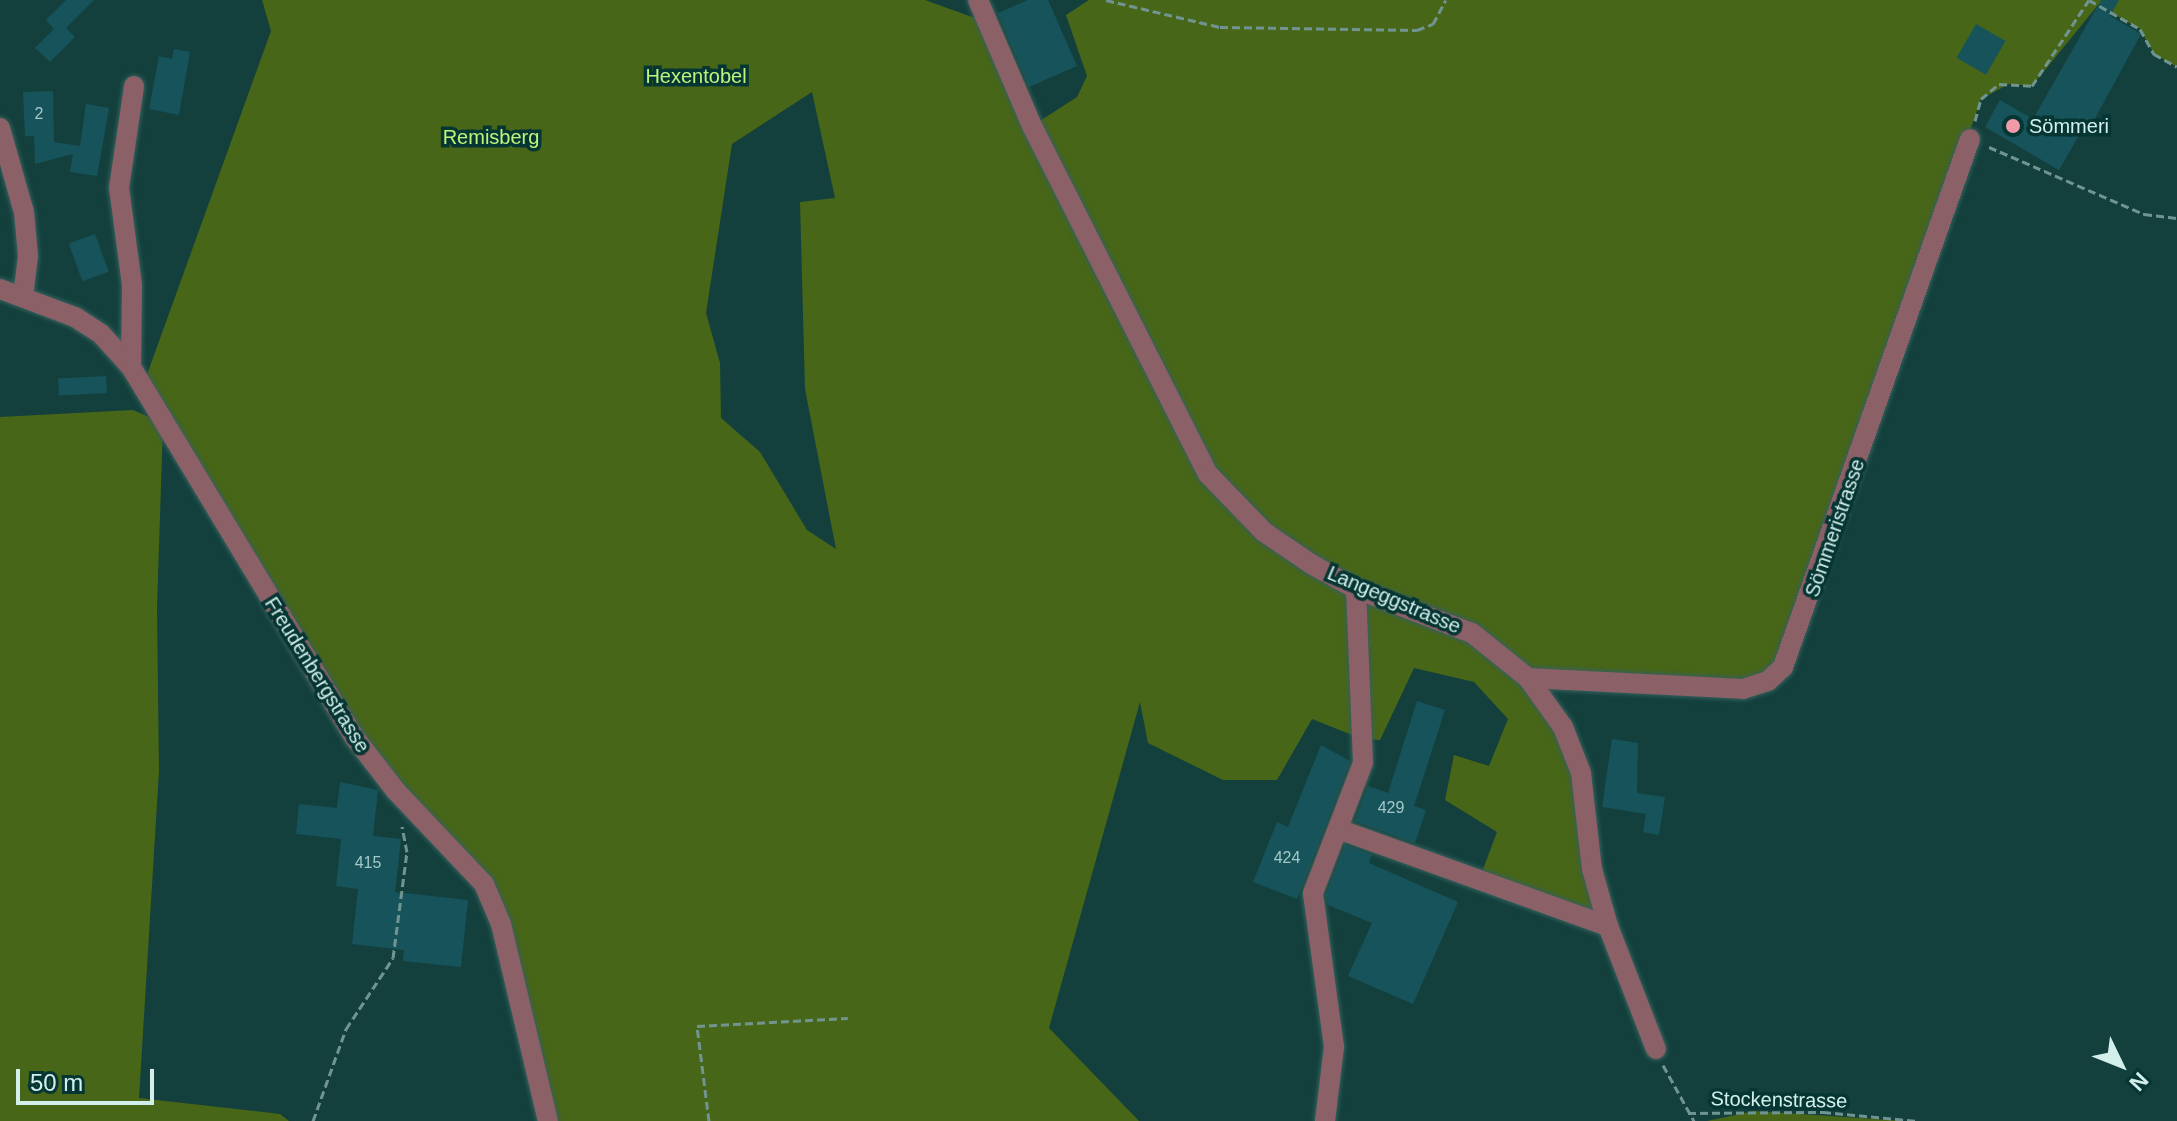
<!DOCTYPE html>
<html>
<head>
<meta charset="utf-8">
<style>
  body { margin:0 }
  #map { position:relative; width:2177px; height:1121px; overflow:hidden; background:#13403d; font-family:Arial,sans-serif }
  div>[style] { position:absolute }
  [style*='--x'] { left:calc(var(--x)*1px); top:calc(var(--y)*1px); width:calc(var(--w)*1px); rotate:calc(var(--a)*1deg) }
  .green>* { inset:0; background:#486617 }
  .building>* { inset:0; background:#17535b; transform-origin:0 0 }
  .path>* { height:3px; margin-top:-1.5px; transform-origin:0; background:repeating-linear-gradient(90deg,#709491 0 8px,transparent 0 12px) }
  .roads { filter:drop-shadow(0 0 2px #36605c) drop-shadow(0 0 2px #36605c) }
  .minor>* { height:20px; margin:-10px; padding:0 10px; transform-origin:10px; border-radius:10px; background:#8b6067 }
  .dots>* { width:22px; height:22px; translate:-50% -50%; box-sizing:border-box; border:4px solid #063633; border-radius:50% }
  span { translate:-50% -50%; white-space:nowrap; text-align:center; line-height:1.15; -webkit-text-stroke:7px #063633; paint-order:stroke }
  .number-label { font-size:16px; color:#a4c8c8 }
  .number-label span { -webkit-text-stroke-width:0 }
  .park-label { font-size:20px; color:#c0f37b }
  .poi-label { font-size:20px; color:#d3efec }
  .left { translate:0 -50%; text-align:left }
  .street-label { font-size:20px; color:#d3efec }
  .north { position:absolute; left:2081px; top:1025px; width:80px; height:80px; -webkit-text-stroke:6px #063633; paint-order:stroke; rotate:133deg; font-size:22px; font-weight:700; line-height:32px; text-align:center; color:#d3efec }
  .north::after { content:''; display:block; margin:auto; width:28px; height:36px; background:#d3efec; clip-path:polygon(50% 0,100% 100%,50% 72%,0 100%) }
  .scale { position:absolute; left:16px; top:1069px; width:138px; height:36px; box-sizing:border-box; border:4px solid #d3efec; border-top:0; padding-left:10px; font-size:24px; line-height:28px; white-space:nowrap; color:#d3efec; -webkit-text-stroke:6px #063633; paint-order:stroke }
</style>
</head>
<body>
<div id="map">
  <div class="green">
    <div style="clip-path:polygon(evenodd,262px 0,925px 0,986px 22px,1032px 126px,1077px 97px,1087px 76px,1066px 15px,1089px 0,2177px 0,2177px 67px,2154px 54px,2140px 29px,2098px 5px,2032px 86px,2009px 84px,1981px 99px,1790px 645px,1760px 681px,1528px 678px,1563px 727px,1608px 926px,1479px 880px,1497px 832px,1445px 800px,1454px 755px,1489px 766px,1508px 719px,1474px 682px,1414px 668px,1380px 740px,1362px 739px,1312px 719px,1277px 780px,1223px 780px,1148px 743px,1140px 702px,1049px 1028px,1139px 1121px,556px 1121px,496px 908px,385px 778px,163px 424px,157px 608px,159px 771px,139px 1098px,280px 1114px,289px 1121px,0 1121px,0 417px,133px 410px,161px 422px,144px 383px,271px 31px,262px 0,812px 92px,835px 198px,800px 202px,805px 389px,836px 549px,807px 530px,760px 452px,721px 418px,720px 363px,706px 313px,732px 144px,812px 92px)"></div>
    <div style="clip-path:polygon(1754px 1111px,1904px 1121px,1707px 1121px)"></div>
  </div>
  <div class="building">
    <div style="clip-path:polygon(66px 0,94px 0,66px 28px,75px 37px,50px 62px,35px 48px,54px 29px,46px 20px)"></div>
    <div style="clip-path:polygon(1028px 0,1048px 0,1077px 66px,1029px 87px,998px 13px)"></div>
    <div style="clip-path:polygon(2101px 0,2119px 0,2110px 16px,2141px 34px,2086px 135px,2081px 132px,2059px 170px,1985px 127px,2000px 100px,2033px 119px)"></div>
    <div style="left:1976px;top:24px;width:34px;height:39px;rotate:30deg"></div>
    <div style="clip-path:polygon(174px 49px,190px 52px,179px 115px,149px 109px,159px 56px,172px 59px)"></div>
    <div style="clip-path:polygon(53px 91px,54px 142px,80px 146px,86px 104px,109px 108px,97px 176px,70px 172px,73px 154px,35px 164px,34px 136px,25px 136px,23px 92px)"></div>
    <div style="left:95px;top:234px;width:40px;height:28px;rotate:70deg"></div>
    <div style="left:106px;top:376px;width:17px;height:48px;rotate:87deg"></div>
    <div style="clip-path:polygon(1417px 701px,1445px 710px,1414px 806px,1426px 810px,1415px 843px,1355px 821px,1368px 786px,1388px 793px)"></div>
    <div style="clip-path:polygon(1612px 739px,1638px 743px,1637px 793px,1665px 797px,1659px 835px,1643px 832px,1646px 814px,1602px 807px)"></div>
    <div style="clip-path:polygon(1321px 745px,1350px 761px,1297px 899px,1253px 882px,1277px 822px,1288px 827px)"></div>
    <div style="clip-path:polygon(340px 782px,378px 790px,373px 836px,401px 839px,395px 892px,468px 900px,461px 967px,403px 961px,404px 950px,352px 944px,358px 889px,336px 886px,341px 839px,296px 834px,299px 804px,337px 808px)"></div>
    <div style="clip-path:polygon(1345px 845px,1372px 855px,1369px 863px,1458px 902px,1413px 1004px,1348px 976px,1372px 923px,1328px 905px,1326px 895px)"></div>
  </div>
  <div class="path">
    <div style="--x:1106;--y:0;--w:117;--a:13.3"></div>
    <div style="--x:1220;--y:27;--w:197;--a:0.9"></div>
    <div style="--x:1417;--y:30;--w:17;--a:-21"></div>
    <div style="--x:1433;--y:24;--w:27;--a:-62"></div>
    <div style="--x:1975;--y:121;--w:23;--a:-75"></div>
    <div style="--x:1981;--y:99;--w:23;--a:-40"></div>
    <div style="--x:1999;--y:84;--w:33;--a:3"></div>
    <div style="--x:2032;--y:86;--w:103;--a:-56.5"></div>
    <div style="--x:2089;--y:0;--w:59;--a:29.6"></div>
    <div style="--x:2140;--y:29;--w:29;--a:61"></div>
    <div style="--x:2154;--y:54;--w:26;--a:29"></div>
    <div style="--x:1989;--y:147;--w:169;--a:23.4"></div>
    <div style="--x:2144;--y:214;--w:33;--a:7"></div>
    <div style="--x:1663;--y:1065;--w:64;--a:61"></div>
    <div style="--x:1688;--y:1113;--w:135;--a:-0.4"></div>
    <div style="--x:1823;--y:1112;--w:95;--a:5.4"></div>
    <div style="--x:313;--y:1121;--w:98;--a:-70.3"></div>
    <div style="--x:346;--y:1029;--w:85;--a:-56.5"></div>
    <div style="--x:393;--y:958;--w:107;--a:-82.5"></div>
    <div style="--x:407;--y:852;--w:26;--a:-101"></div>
    <div style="--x:709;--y:1121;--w:96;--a:-97.2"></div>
    <div style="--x:697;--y:1026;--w:151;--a:-3"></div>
  </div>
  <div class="roads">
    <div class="minor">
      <div style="--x:978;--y:0;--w:137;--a:66.8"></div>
      <div style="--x:1032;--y:126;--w:390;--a:63.2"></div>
      <div style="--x:1208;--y:474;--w:81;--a:46"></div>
      <div style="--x:1264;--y:532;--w:57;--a:34.2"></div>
      <div style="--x:1311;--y:564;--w:51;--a:29.1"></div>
      <div style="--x:1356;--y:589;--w:124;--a:20.8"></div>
      <div style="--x:1472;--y:633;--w:72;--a:38.8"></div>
      <div style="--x:1528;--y:678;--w:60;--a:54.5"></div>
      <div style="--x:1563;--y:727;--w:49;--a:68.6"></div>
      <div style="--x:1581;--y:773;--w:97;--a:83.5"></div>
      <div style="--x:1592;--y:869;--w:59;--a:74.3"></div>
      <div style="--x:1608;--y:926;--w:132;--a:68.7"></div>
      <div style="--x:0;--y:128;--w:87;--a:74.1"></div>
      <div style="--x:24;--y:212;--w:44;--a:84.8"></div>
      <div style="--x:28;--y:256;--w:38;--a:97"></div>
      <div style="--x:0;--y:289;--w:80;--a:20.5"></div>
      <div style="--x:75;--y:317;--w:31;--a:33"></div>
      <div style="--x:101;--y:334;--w:45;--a:47.7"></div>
      <div style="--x:131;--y:367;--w:433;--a:58.9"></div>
      <div style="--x:355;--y:738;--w:67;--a:52.3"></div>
      <div style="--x:396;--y:791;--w:128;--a:46.6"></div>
      <div style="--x:484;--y:884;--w:43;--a:67"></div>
      <div style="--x:501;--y:924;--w:203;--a:76.6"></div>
      <div style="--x:131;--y:367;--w:82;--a:-89.3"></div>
      <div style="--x:132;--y:285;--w:98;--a:-97.6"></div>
      <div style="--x:119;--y:188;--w:103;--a:-81.6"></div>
      <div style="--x:1528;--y:678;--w:215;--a:2.9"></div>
      <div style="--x:1743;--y:689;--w:26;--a:-18"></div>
      <div style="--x:1768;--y:681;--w:21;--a:-43"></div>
      <div style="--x:1783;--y:667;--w:560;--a:-70.5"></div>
      <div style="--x:1338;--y:829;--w:287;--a:19.8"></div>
      <div style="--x:1325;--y:1121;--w:75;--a:-83.1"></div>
      <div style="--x:1334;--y:1047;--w:155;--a:-97.8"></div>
      <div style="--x:1313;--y:893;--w:139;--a:-69"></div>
      <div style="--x:1363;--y:763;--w:174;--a:-92.3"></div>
    </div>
  </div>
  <div class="dots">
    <div style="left:2013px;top:126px;background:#f39aaa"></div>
  </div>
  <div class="number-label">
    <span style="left:39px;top:114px">2</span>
    <span style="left:1391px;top:808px">429</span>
    <span style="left:1287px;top:858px">424</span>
    <span style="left:368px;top:863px">415</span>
  </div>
  <div class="park-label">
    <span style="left:696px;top:76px">Hexentobel</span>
    <span style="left:491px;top:137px">Remisberg</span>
  </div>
  <div class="poi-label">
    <span class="left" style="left:2029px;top:126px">Sömmeri</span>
  </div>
  <div class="street-label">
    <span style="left:1835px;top:528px;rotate:-71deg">Sömmeristrasse</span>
    <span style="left:1394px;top:600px;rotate:23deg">Langeggstrasse</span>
    <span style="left:317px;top:675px;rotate:58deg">Freudenbergstrasse</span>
    <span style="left:1779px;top:1100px;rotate:1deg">Stockenstrasse</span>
  </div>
  <div class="north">N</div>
  <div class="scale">50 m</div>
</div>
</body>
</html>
